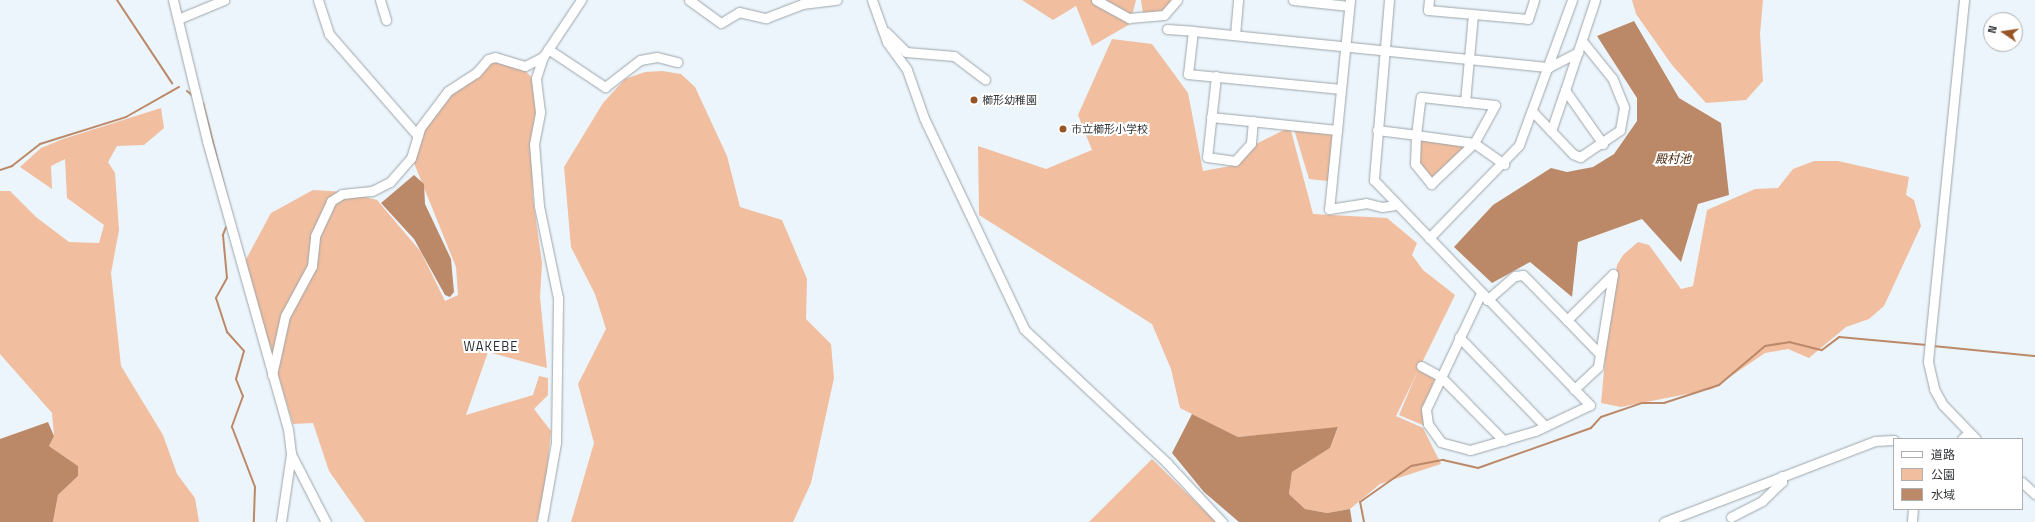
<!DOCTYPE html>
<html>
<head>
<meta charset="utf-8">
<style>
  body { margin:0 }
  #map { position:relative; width:2035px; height:522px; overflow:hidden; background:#ecf5fb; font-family:"Titillium Web","Noto Sans JP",sans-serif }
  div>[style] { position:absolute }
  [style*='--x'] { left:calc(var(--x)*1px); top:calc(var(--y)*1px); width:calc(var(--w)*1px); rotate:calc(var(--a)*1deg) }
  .green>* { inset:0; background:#f1be9f }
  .water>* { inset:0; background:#bc8968 }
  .stream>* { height:2px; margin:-1px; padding:0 1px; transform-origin:1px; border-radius:1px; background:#bc8968 }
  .roads { filter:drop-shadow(0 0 1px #9ca5aa) drop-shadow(0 0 1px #9ca5aa) }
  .minor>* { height:9px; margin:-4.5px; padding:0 4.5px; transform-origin:4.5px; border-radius:4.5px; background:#fff }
  .dots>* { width:11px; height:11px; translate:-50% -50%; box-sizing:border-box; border:2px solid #fff; border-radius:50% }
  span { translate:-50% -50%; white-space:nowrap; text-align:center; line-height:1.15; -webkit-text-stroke:4px #fff; paint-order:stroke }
  .poi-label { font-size:11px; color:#34373a }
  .left { translate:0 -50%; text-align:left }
  .water-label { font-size:12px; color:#47240a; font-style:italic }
  .quarter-label { font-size:13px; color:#262d31; letter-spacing:1px }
  .legend { position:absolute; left:1893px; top:438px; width:130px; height:72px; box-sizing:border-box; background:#fff; border:1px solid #aeafb0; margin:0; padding:5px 7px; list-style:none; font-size:12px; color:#34373a }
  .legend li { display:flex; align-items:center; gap:8px; height:20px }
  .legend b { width:20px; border:1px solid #aeafb0 }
  .north { position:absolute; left:1983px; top:12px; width:40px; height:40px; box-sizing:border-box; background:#fff; border:1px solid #aeafb0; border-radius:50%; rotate:283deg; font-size:11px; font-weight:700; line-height:16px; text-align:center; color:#34373a }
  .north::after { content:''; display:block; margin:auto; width:14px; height:18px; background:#975424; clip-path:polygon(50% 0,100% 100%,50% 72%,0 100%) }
</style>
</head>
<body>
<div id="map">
  <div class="green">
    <div style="clip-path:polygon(1022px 0,1136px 0,1130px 24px,1092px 46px,1076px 6px,1053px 20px)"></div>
    <div style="clip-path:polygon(1141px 0,1172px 0,1163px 11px,1143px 14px)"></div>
    <div style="clip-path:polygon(1632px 0,1763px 0,1760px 34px,1763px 81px,1746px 100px,1706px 103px,1672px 65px,1636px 14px)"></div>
    <div style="clip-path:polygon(1112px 39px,1152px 44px,1188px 93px,1203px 171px,1236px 165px,1254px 145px,1290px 127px,1313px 214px,1387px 218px,1417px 243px,1412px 255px,1423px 270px,1455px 295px,1396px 416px,1423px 428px,1441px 464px,1380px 484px,1350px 509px,1327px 513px,1305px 509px,1289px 494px,1292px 472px,1330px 448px,1338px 428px,1238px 437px,1180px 408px,1171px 369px,1152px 324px,979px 215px,978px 146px,1046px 169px,1092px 150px,1078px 115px)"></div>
    <div style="clip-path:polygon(494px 61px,524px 69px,532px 78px,536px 109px,531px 140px,533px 199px,542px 263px,540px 297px,547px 368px,488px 352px,466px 415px,533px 395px,539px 376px,548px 378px,548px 395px,534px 409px,551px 431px,546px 482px,537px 522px,365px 522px,329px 471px,313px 423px,293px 424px,244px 263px,271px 213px,313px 190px,345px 192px,377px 200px,421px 252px,445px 301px,458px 295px,456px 267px,414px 163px,423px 130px,450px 92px)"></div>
    <div style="clip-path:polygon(662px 71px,681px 74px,695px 87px,727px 156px,740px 207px,782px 220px,807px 279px,806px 319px,831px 344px,834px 378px,811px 483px,793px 522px,571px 522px,594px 443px,578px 384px,606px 329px,595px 294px,571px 247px,564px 167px,603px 103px,625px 79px,645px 72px)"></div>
    <div style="clip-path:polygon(161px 108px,164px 128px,144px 145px,117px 146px,108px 162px,115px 173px,119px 230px,111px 273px,121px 366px,163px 435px,177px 474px,195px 498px,199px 522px,53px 522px,58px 495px,78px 476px,78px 466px,49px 446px,54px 436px,52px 413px,0 354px,0 191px,10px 191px,36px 217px,69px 242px,99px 243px,104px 225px,67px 198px,65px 159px,51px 166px,52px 189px,20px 167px,41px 148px,63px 139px)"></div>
    <div style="clip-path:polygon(1294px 129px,1333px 135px,1328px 181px,1309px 179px)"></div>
    <div style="clip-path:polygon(1420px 139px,1466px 146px,1430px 179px,1419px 163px)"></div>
    <div style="clip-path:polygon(1814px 161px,1838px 161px,1909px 177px,1906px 195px,1914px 200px,1921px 226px,1884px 306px,1869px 319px,1846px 327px,1809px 358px,1788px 349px,1765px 353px,1712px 389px,1621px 407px,1601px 403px,1609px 317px,1617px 265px,1623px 255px,1638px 242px,1649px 245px,1681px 289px,1693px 286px,1707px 210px,1755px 189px,1778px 188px,1793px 169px)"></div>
    <div style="clip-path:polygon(1419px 368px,1435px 378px,1423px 411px,1425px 426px,1399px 415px)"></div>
    <div style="clip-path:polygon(1152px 459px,1216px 522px,1089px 522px)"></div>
  </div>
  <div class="water">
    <div style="clip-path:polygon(1634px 21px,1679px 98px,1721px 123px,1729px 195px,1698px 204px,1681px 262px,1642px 219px,1578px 242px,1572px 297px,1530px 262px,1492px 283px,1454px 247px,1493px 205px,1551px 168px,1567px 172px,1593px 167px,1614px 154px,1637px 121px,1637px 98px,1597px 36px)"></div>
    <div style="clip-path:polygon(414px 175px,424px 184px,425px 204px,451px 259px,454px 292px,450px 297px,445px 295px,414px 239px,381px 203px)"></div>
    <div style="clip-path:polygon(1192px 414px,1238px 437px,1338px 427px,1330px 448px,1292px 472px,1289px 494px,1305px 509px,1327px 513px,1350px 509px,1352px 522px,1239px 522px,1204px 492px,1172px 453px)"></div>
    <div style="clip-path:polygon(48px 422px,54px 436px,49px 446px,78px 466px,78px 476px,58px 495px,53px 522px,0 522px,0 439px)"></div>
  </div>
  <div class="stream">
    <div style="--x:117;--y:0;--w:100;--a:56.5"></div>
    <div style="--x:187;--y:91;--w:8;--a:40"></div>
    <div style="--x:203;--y:103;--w:97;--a:75.7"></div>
    <div style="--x:0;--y:170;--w:13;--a:-18"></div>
    <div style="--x:12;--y:166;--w:36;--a:-38"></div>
    <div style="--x:40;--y:144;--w:90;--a:-17.4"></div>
    <div style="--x:126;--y:117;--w:61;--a:-29.5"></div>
    <div style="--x:226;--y:227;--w:9;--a:111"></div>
    <div style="--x:223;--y:235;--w:43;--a:84.7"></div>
    <div style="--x:227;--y:278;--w:23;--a:119"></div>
    <div style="--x:216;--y:298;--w:36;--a:72"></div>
    <div style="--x:227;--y:332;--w:25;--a:48"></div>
    <div style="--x:244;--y:351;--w:29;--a:106"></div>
    <div style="--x:236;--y:379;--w:18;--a:68"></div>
    <div style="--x:243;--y:396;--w:33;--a:110"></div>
    <div style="--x:232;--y:427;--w:64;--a:69"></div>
    <div style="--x:255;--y:487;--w:35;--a:92"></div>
    <div style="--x:1933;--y:346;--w:102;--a:5.6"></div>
    <div style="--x:1364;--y:522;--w:20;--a:-101"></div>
    <div style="--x:1360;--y:502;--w:62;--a:-35.2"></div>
    <div style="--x:1411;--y:466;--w:33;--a:-11"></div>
    <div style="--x:1443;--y:460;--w:36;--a:13"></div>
    <div style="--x:1478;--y:468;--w:120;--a:-19.5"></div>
    <div style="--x:1591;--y:428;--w:15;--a:-48"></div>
    <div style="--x:1601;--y:417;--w:43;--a:-18.9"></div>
    <div style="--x:1642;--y:403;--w:22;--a:0"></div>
    <div style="--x:1664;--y:403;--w:58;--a:-18.1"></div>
    <div style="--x:1719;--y:385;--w:60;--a:-40.3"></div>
    <div style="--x:1765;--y:346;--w:24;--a:-9"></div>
    <div style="--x:1789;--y:342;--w:34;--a:14"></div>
    <div style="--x:1822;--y:350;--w:21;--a:-37"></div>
    <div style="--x:1839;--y:337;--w:88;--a:5.2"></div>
  </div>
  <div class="roads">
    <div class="minor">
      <div style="--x:173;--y:0;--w:145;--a:76.4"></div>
      <div style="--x:207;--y:141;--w:299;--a:74.3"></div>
      <div style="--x:288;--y:429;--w:25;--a:83"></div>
      <div style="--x:291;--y:454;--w:76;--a:62.8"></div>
      <div style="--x:318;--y:0;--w:36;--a:72"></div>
      <div style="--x:329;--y:34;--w:135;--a:48.9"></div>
      <div style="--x:380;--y:0;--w:21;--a:73"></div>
      <div style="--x:689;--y:0;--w:39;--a:36"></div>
      <div style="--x:721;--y:23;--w:21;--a:-31"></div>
      <div style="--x:739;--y:12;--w:28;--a:13"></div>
      <div style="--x:766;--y:18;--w:39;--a:-21"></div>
      <div style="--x:802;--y:4;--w:35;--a:-7"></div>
      <div style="--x:872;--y:0;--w:45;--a:70.3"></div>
      <div style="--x:887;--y:42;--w:34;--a:54"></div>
      <div style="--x:907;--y:70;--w:51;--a:70.5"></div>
      <div style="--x:924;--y:118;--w:233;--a:64.6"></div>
      <div style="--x:1024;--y:329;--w:196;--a:43.1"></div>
      <div style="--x:1167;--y:463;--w:81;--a:47"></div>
      <div style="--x:1096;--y:0;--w:38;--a:29"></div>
      <div style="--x:1129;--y:18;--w:35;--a:-5"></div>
      <div style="--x:1164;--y:15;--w:20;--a:-49"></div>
      <div style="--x:1293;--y:0;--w:56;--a:6.1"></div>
      <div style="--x:1350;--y:0;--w:210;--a:95.7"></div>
      <div style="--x:1329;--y:209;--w:37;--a:-9"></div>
      <div style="--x:1366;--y:203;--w:16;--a:14"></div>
      <div style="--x:1382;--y:207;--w:15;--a:-8"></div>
      <div style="--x:1389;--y:0;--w:181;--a:94.8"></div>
      <div style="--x:1374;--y:180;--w:312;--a:46.2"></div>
      <div style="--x:1590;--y:405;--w:61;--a:154.7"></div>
      <div style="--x:1535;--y:431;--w:68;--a:163.7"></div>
      <div style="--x:1470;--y:450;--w:30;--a:-165"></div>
      <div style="--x:1441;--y:442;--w:22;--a:-126"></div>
      <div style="--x:1428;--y:424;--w:15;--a:-98"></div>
      <div style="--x:1426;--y:409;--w:128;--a:-64.6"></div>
      <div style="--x:1429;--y:0;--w:10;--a:96"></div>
      <div style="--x:1428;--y:10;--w:100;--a:5.1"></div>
      <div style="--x:1528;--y:19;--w:20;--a:-72"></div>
      <div style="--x:1595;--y:0;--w:95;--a:108.4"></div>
      <div style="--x:1565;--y:90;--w:66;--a:54.9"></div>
      <div style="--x:1964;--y:0;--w:364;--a:95.7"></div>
      <div style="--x:1928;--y:362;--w:28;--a:77"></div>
      <div style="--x:1934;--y:389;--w:18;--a:61"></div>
      <div style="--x:1943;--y:405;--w:47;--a:45.9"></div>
      <div style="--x:178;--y:19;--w:50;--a:-22.4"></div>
      <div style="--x:1167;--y:29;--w:26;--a:4"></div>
      <div style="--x:886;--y:32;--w:28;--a:45"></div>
      <div style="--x:906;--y:52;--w:48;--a:4.8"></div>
      <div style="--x:954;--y:56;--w:39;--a:37"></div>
      <div style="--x:1235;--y:35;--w:35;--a:-85"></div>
      <div style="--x:548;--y:49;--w:69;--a:33.7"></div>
      <div style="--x:605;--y:87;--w:44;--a:-37.6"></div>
      <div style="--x:640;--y:60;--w:17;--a:-10"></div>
      <div style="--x:657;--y:57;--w:21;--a:14"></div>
      <div style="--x:1216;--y:76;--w:81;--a:96.3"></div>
      <div style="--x:1207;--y:157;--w:28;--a:8"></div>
      <div style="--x:1235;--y:161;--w:24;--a:-48"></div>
      <div style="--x:1251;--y:143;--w:22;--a:-85"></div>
      <div style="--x:1341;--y:89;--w:154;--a:-174.4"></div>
      <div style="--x:1188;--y:74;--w:43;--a:-83.4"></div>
      <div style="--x:1193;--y:31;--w:358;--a:5.8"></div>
      <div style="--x:1549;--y:67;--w:33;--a:-27"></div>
      <div style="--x:1465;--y:102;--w:88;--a:-84.8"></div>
      <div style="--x:1534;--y:113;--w:57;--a:46.4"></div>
      <div style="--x:1573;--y:154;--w:8;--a:23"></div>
      <div style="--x:1580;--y:157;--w:48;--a:-34"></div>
      <div style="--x:1620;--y:130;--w:23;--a:-80"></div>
      <div style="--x:1624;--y:107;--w:31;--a:-112"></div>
      <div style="--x:1612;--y:78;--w:48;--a:-129"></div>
      <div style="--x:1211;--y:117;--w:127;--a:5.9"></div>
      <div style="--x:1377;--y:130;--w:39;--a:7"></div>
      <div style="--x:1416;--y:135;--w:29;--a:92"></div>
      <div style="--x:1415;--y:164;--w:26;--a:51"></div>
      <div style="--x:1431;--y:184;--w:59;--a:-43.6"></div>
      <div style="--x:1551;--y:131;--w:43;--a:-71.1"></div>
      <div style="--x:1474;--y:143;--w:59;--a:-172.1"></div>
      <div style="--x:1416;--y:135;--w:38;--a:-83"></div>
      <div style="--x:1421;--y:97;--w:74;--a:6.2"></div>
      <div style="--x:1495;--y:105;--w:43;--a:118.9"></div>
      <div style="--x:1474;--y:143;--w:37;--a:35"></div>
      <div style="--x:1429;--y:238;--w:129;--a:-45.9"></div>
      <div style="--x:1519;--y:145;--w:154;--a:-69.9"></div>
      <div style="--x:1487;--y:300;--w:37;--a:-41"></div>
      <div style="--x:1515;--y:276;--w:8;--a:-7"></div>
      <div style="--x:1523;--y:275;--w:63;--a:45.6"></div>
      <div style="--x:1567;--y:320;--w:65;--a:-45"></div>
      <div style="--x:1613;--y:274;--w:94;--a:99.2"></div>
      <div style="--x:1598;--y:367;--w:33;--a:137"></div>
      <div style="--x:1567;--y:320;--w:46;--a:45.9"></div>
      <div style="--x:1459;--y:337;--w:124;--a:46"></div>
      <div style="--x:1421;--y:366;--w:21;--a:28"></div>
      <div style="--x:1440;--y:376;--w:91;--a:45.4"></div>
      <div style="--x:272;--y:375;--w:60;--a:-77.6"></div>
      <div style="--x:285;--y:316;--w:57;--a:-61.6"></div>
      <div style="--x:312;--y:266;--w:30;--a:-84"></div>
      <div style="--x:315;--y:236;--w:38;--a:-65"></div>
      <div style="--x:331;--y:201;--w:13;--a:-32"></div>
      <div style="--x:342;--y:194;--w:30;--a:-6"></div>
      <div style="--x:372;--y:191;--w:20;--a:-27"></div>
      <div style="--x:390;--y:182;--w:32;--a:-49"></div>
      <div style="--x:411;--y:158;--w:31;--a:-73"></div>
      <div style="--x:420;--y:128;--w:46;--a:-52.9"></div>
      <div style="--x:448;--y:91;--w:33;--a:-33"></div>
      <div style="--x:476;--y:73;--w:18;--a:-49"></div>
      <div style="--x:488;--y:59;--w:7;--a:-16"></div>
      <div style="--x:495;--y:57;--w:31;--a:17"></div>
      <div style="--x:525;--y:66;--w:20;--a:-27"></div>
      <div style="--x:1962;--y:439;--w:10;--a:-45"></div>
      <div style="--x:2022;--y:482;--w:18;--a:43"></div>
      <div style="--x:1731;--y:517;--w:35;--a:-27"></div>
      <div style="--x:1762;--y:501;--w:28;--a:-44"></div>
      <div style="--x:1782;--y:482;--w:6;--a:-90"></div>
      <div style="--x:281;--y:522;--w:69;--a:-81.6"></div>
      <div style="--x:542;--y:522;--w:80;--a:-80"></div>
      <div style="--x:556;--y:443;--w:145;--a:-89.2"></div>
      <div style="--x:558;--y:298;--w:94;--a:-101.7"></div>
      <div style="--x:539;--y:206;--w:62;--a:-94.6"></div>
      <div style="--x:534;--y:144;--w:33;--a:-79"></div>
      <div style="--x:540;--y:112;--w:34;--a:-97"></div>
      <div style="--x:536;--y:78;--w:22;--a:-72"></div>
      <div style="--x:543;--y:57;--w:69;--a:-56.3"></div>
      <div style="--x:1664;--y:522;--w:226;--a:-21"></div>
      <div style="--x:1875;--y:441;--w:19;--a:-3"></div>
      <div style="--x:1912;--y:522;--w:13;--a:-86"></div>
    </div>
  </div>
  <div class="dots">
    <div style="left:974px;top:100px;background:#975424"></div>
    <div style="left:1063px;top:129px;background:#975424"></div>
  </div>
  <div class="poi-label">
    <span class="left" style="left:982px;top:100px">櫛形幼稚園</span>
    <span class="left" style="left:1071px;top:129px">市立櫛形小学校</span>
  </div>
  <div class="water-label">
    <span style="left:1673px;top:159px">殿村池</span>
  </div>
  <div class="quarter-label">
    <span style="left:491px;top:346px">WAKEBE</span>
  </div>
  <ul class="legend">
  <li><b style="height:5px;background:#fff"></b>道路</li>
  <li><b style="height:11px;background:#f1be9f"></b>公園</li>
  <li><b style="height:11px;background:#bc8968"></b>水域</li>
  </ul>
  <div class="north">N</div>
</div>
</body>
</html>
